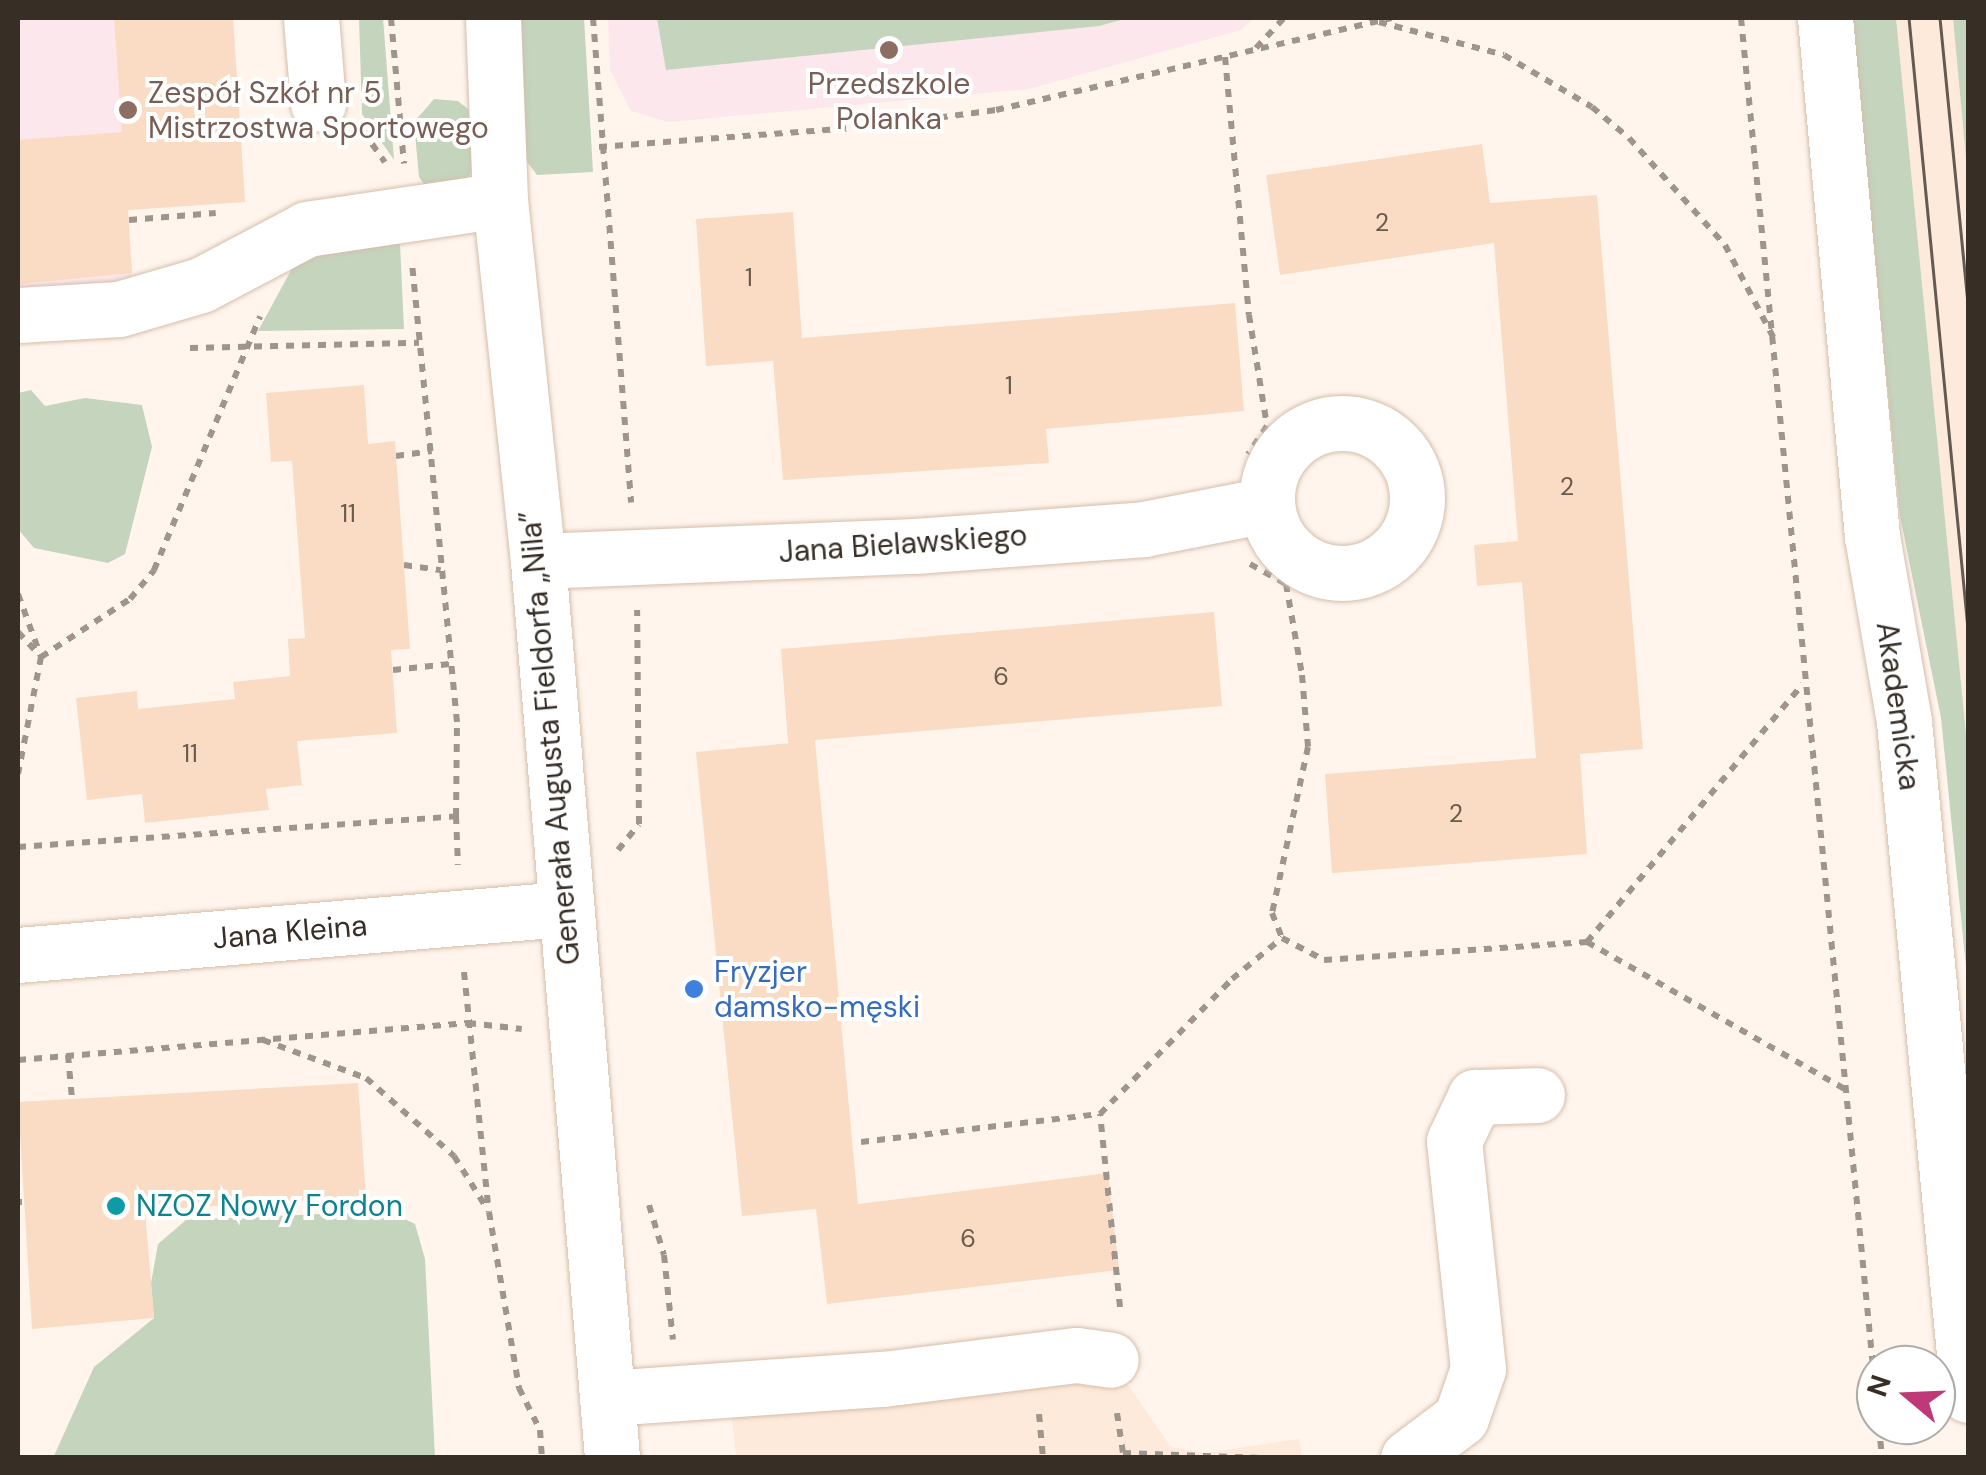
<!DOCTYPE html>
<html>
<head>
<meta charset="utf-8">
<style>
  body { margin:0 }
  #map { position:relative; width:1986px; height:1475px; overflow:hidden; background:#fff5ed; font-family:"DM Sans",sans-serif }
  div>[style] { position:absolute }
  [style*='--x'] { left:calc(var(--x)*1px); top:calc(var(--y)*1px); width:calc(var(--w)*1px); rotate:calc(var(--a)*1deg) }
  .built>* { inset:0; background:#fdeadb }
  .education>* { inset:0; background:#fce7ec }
  .green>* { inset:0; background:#c4d4bd }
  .building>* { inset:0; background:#f9dcc3 }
  .path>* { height:6px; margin-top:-3px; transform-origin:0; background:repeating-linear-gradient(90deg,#9e958d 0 8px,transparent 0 16px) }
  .roads { filter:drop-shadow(0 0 2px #d5beab) drop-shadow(0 0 2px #d5beab) }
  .minor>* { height:55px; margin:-27.5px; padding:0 27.5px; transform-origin:27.5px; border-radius:27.5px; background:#fff }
  .minor>.ring { margin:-27.5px; padding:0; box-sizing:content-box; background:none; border:55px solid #fff; border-radius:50% }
  .tram>* { height:2.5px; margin:-1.25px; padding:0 1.25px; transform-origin:1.25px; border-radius:1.25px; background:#635a52 }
  .dots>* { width:28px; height:28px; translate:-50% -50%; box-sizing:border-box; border:5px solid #fff; border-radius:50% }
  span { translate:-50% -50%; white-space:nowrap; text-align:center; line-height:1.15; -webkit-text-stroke:8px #fff; paint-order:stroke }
  .number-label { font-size:25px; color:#685a4d }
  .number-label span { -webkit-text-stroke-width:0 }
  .education-label { font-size:30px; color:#785e54 }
  .left { translate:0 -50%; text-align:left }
  .street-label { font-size:30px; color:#372e26 }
  .shop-label { font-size:30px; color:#366cbe }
  .culture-label { font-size:30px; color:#0d838f }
  .frame { position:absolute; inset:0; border:20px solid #372e26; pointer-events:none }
  .north { position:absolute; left:1856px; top:1345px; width:100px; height:100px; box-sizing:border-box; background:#fff; border:2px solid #afaba8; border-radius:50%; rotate:289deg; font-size:28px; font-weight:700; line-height:40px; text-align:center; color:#372e26 }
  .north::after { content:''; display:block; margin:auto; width:35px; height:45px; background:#bf3979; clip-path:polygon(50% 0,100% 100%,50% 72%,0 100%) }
</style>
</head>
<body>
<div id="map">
  <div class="built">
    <div style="clip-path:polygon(1896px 18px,1953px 18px,1968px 180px,1968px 755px)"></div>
    <div style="clip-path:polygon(1111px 1360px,1171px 1447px,1205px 1453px,1299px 1439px,1302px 1457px,736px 1457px,729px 1391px)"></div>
  </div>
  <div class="education">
    <div style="clip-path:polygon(18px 18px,233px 18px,245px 202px,128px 210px,133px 290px,18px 334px)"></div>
    <div style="clip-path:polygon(608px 18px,1254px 18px,1241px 30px,1029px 89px,668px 122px,631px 111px,610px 70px)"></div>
  </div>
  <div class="green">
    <div style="clip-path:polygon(359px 18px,383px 18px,394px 160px,362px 114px)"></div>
    <div style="clip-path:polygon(513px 18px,584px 18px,593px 172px,537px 175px,525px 159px)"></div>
    <div style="clip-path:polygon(657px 18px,1128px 18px,1099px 26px,666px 70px)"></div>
    <div style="clip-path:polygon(1851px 18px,1896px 18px,1968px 755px,1968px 987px,1941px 718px,1900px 516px)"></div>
    <div style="clip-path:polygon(1953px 18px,1968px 18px,1968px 180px)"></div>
    <div style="clip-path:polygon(434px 99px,458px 101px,468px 109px,477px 166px,461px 185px,428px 190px,419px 177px,414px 122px)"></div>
    <div style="clip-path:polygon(399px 223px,404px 329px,258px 331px,302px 250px)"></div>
    <div style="clip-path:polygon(31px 390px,45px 406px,85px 398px,142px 405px,152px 447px,125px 554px,108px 563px,34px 548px,18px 529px,18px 393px)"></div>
    <div style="clip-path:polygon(389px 1211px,415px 1224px,425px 1259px,435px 1457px,53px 1458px,94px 1367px,154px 1318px,151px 1283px,158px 1244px,186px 1220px)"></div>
  </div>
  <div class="building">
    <div style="clip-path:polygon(114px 18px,233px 18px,245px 202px,128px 210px,132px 273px,18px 284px,18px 140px,122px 132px)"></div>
    <div style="clip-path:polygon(1482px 144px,1490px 203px,1597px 195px,1643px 749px,1580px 754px,1587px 854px,1332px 873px,1325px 774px,1536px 758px,1522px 582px,1477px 586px,1474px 545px,1518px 541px,1494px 243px,1280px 275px,1266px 175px)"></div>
    <div style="clip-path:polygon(793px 212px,802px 338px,1235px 303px,1244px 411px,1046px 429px,1049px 463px,783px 480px,773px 361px,706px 366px,696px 219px)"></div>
    <div style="clip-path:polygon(364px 385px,368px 444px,395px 441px,410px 649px,391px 650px,397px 733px,297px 741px,302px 785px,266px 789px,269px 810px,145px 823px,142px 794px,87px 800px,76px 698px,137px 691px,138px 709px,235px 699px,233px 682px,290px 676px,288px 639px,305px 638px,292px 461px,271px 462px,266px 393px)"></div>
    <div style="clip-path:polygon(1214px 612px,1222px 706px,815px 740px,858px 1204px,1108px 1173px,1119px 1270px,827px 1304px,816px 1209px,742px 1216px,696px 752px,800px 742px,788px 743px,781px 649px)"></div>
    <div style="clip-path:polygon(358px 1083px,366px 1197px,145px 1210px,154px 1318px,32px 1329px,18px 1102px)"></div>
  </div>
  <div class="path">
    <div style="--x:391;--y:18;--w:146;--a:84.9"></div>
    <div style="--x:593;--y:18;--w:486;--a:85.5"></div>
    <div style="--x:1741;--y:18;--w:1387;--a:84.41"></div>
    <div style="--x:1379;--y:22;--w:129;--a:14.8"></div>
    <div style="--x:1504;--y:55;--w:102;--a:30.6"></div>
    <div style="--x:1592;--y:107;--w:48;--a:40"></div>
    <div style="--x:1629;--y:138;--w:144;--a:48.1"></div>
    <div style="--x:1725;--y:245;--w:104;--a:62.4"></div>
    <div style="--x:1256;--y:48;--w:41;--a:-47"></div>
    <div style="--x:1225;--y:57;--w:259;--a:84.7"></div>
    <div style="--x:1249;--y:315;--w:112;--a:80.8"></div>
    <div style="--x:1267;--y:426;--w:34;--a:124"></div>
    <div style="--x:363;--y:131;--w:38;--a:55"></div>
    <div style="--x:599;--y:147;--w:278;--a:-4.3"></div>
    <div style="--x:876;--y:126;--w:121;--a:-7.6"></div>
    <div style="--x:996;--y:110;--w:406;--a:-13.1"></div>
    <div style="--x:129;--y:220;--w:87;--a:-4.6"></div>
    <div style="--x:190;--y:348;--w:229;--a:-1.3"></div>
    <div style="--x:396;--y:456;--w:36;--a:-8"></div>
    <div style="--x:1250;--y:564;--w:41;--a:29.1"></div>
    <div style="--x:1286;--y:584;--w:92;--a:80"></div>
    <div style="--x:1302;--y:675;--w:72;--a:85.2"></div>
    <div style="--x:1308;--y:747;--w:170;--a:102.2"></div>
    <div style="--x:1272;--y:913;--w:27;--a:68"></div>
    <div style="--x:1282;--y:938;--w:47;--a:27.6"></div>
    <div style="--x:1324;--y:960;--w:264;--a:-3.9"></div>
    <div style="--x:1587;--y:942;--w:301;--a:29.7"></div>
    <div style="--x:404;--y:565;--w:37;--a:8"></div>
    <div style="--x:18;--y:594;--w:67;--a:69.9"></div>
    <div style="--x:41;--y:657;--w:119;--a:101.1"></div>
    <div style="--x:18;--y:632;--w:34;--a:47"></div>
    <div style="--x:41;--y:657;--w:106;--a:-33.1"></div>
    <div style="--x:130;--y:599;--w:38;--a:-50"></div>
    <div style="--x:154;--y:570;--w:275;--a:-67.3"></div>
    <div style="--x:393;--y:670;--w:57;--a:-6"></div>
    <div style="--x:456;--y:816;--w:49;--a:87.7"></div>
    <div style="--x:18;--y:847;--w:439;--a:-4"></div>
    <div style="--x:456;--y:816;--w:94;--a:-89.4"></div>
    <div style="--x:457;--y:722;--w:459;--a:-95.6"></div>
    <div style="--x:618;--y:850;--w:33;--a:-51"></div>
    <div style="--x:639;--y:824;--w:214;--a:-90.5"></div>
    <div style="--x:1587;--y:942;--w:336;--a:-50.1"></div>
    <div style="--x:464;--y:972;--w:241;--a:84.1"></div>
    <div style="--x:489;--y:1212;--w:179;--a:80.3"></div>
    <div style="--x:519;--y:1388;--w:47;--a:63.4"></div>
    <div style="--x:540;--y:1430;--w:28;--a:86"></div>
    <div style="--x:263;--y:1040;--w:110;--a:20.3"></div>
    <div style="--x:366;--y:1078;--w:118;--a:41.6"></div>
    <div style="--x:454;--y:1156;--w:60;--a:57.9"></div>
    <div style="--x:68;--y:1055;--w:44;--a:84.8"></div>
    <div style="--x:18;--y:1060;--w:452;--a:-4.7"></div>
    <div style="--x:468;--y:1023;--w:54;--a:6.3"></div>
    <div style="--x:861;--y:1142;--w:241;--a:-6.7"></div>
    <div style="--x:18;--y:1202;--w:4;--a:0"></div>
    <div style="--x:649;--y:1205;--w:52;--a:73.3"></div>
    <div style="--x:664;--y:1255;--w:85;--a:84"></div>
    <div style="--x:1120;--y:1307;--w:194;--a:-95.9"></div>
    <div style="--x:1100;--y:1114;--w:189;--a:-45.6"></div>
    <div style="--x:1232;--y:979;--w:65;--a:-39.4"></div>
    <div style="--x:1117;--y:1413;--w:40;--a:81.5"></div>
    <div style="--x:1123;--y:1453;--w:140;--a:2"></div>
    <div style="--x:1039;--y:1414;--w:44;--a:84.8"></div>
    <div style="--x:1879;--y:1425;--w:33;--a:85"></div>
  </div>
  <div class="roads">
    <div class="minor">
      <div style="--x:311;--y:18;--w:86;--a:85.3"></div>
      <div style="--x:493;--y:18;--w:182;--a:87.8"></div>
      <div style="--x:500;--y:200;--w:363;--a:84"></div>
      <div style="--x:538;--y:561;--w:900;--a:85.28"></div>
      <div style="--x:1825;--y:18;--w:520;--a:84.82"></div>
      <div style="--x:1872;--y:536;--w:189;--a:80.2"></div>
      <div style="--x:1904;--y:722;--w:676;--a:84.57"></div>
      <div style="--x:18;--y:315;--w:101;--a:-3.4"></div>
      <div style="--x:119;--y:309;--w:85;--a:-16.3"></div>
      <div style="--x:201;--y:285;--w:120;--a:-27.8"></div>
      <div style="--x:307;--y:229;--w:195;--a:-8.5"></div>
      <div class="ring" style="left:1267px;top:423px;width:95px;height:95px"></div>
      <div style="--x:538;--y:561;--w:377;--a:-2.3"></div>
      <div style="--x:915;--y:546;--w:230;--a:-4.2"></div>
      <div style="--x:1144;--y:529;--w:124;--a:-11.1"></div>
      <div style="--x:18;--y:955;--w:547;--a:-4.82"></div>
      <div style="--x:608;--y:1398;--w:276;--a:-4"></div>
      <div style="--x:883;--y:1379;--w:195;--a:-7.1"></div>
      <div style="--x:1077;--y:1355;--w:34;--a:8"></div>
      <div style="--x:1408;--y:1458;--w:66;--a:-37"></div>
      <div style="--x:1461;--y:1418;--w:52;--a:-70.9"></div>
      <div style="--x:1478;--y:1369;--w:229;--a:-96"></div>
      <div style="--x:1454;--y:1141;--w:49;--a:-64.5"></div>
      <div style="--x:1475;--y:1097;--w:62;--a:-1.8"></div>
    </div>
  </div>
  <div class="tram">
    <div style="--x:1909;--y:18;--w:614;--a:84.48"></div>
    <div style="--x:1940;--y:18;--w:289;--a:84.4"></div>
  </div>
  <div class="dots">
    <div style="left:889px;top:50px;background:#8d6e63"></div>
    <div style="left:128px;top:110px;background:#8d6e63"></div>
    <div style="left:694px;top:989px;background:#3f7fe0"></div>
    <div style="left:116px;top:1206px;background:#0f9aa8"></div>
  </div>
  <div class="number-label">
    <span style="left:1382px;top:223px">2</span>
    <span style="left:749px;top:278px">1</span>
    <span style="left:1009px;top:386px">1</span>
    <span style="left:1567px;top:487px">2</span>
    <span style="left:348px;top:514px">11</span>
    <span style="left:1001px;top:677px">6</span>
    <span style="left:190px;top:754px">11</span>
    <span style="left:1456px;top:814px">2</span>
    <span style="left:968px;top:1239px">6</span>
  </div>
  <div class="education-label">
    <span style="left:889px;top:101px">Przedszkole<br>Polanka</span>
    <span class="left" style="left:148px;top:110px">Zespół Szkół nr 5<br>Mistrzostwa Sportowego</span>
  </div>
  <div class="street-label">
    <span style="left:903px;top:544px;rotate:-4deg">Jana Bielawskiego</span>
    <span style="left:1898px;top:706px;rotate:82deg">Akademicka</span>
    <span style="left:550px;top:738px;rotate:-95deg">Generała Augusta Fieldorfa „Nila”</span>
    <span style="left:290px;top:932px;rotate:-5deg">Jana Kleina</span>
  </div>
  <div class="shop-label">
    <span class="left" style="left:714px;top:989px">Fryzjer<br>damsko-męski</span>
  </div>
  <div class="culture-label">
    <span class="left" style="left:136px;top:1206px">NZOZ Nowy Fordon</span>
  </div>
  <div class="frame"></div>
  <div class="north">N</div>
</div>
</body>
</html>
